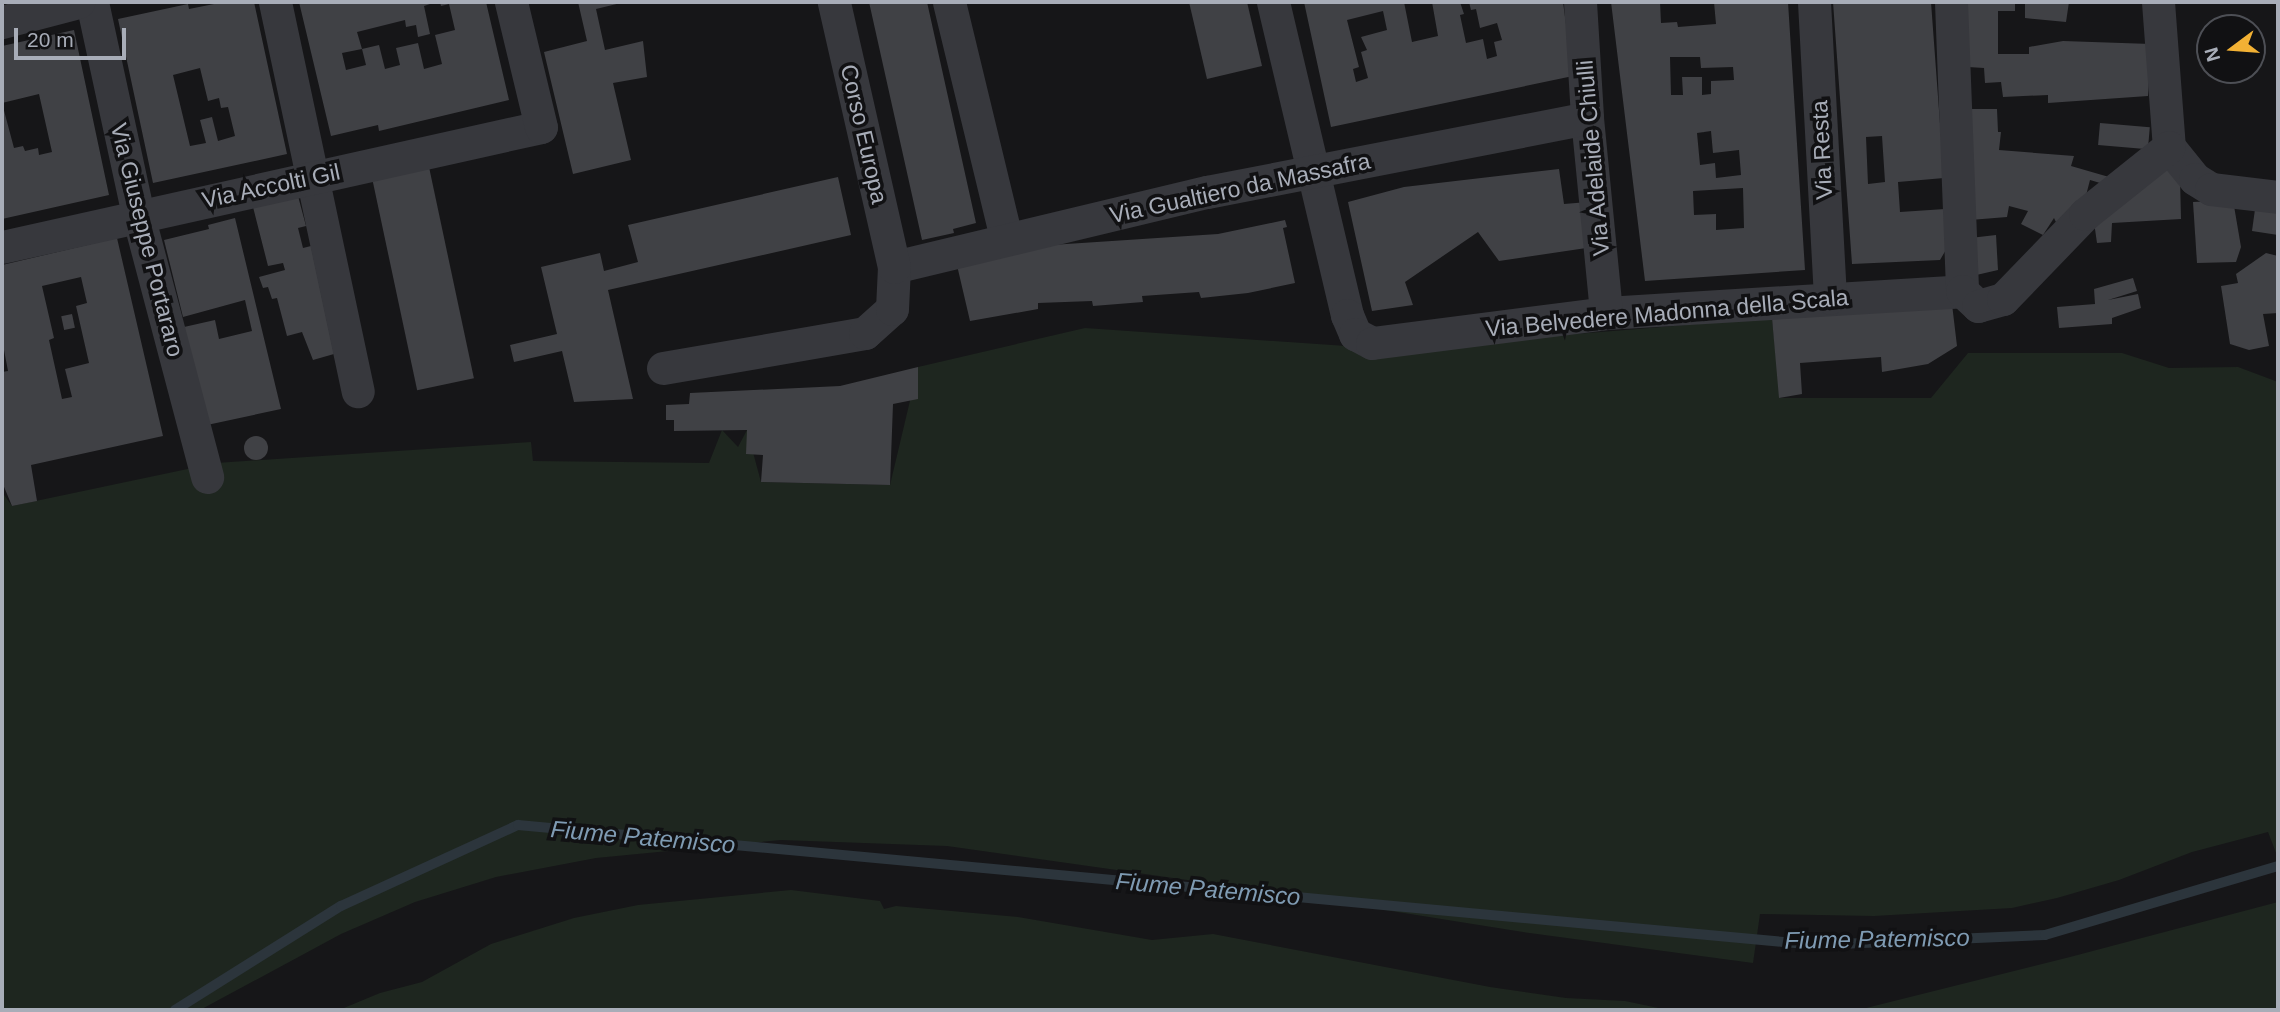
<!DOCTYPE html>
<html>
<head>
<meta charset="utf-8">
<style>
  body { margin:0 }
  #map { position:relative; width:2280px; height:1012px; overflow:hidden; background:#161618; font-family:Helvetica,sans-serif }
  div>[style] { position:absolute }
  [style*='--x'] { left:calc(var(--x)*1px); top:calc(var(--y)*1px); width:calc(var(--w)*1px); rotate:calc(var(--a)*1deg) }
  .green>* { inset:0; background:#1e261f }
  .stream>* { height:10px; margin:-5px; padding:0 5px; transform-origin:5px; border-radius:5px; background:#2c353c }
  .building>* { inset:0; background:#404145; transform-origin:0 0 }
  .round { border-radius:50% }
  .minor>* { height:33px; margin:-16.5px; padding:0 16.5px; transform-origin:16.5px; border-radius:16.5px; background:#37383d }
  span { translate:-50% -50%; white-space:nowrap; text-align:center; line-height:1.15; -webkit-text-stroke:7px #111113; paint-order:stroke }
  .street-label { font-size:23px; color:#a8adb8 }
  .water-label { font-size:24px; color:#7f9bb3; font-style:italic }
  .frame { position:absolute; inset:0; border:4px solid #a8adb8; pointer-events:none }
  .north { position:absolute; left:2196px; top:14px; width:70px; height:70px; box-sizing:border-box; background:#111113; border:2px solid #4d4f55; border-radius:50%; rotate:254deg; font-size:19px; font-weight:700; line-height:28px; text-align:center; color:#a8adb8 }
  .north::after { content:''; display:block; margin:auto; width:24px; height:32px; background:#f2b134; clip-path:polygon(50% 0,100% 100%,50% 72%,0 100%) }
  .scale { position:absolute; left:14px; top:28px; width:112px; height:32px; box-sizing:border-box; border:4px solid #a8adb8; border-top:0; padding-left:9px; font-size:21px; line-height:24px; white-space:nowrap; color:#a8adb8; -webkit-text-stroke:5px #111113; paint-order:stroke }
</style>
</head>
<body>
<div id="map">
  <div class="green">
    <div style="clip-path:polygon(1772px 318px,1780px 398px,1931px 398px,1968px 353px,2122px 353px,2169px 368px,2238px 367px,2278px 382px,2278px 858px,2268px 832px,2192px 852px,2119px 880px,2057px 898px,2012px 908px,1874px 916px,1760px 914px,1753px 963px,1523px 932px,1272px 892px,947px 846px,781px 840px,596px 858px,496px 877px,415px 902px,341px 934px,200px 1010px,2px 1010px,2px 492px,12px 506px,216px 463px,531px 442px,533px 461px,709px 463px,722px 430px,738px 447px,747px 430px,761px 482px,890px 485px,918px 367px,1085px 328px,1390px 349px)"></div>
    <div style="clip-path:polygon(791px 890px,880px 901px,884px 909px,896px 906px,1018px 917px,1152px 940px,1213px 934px,1490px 987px,1566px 998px,1625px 1001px,1668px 1010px,339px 1010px,380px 993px,422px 982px,491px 944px,574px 918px,638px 905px)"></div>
    <div style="clip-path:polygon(2278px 902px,2278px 1010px,1858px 1010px,2070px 957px)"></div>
  </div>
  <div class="stream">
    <div style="--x:175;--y:1010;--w:196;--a:-32.1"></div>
    <div style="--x:341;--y:906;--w:195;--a:-24.6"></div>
    <div style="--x:518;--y:825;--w:1305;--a:5.28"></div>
    <div style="--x:1817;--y:945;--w:228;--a:-2.5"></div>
    <div style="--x:2045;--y:935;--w:243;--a:-16.5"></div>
  </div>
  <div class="building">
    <div style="clip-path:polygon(evenodd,224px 2px,254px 2px,287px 154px,153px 183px,118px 19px,188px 4px,189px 9px,224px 2px,200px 68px,208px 101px,219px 98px,221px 108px,228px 107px,235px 136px,218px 141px,212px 117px,200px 120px,206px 143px,190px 146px,173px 75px,200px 68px)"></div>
    <div style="clip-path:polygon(299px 2px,436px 2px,424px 6px,430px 34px,418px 37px,416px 25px,406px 27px,405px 20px,357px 32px,362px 49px,342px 53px,346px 70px,366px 65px,362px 49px,379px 45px,385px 69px,400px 65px,396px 48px,418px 43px,424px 69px,442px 64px,435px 35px,455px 30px,449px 4px,441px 6px,440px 2px,486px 2px,509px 100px,379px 131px,378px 125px,331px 136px)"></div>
    <div style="clip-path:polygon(578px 2px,625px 2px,596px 9px,605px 50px,643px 41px,647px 77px,613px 83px,631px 160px,573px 174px,544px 52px,587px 41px)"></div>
    <div style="clip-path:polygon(869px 2px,927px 2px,976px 223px,953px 229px,954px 233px,922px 240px)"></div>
    <div style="clip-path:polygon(1189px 2px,1247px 2px,1262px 66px,1207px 79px)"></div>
    <div style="clip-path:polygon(evenodd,1304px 2px,1404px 2px,1412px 42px,1438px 36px,1432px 2px,1460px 2px,1464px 14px,1460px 15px,1466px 43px,1483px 39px,1487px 59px,1497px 56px,1494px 42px,1502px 40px,1497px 23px,1480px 28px,1476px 9px,1471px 10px,1469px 2px,1563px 2px,1573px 76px,1331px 127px,1304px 2px,1383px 11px,1387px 30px,1361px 37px,1367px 50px,1361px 52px,1368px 78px,1356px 82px,1353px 69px,1359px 67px,1347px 20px,1383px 11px)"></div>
    <div style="clip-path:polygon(evenodd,1611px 2px,1660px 2px,1661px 23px,1677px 22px,1678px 27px,1716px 24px,1714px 2px,1788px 2px,1805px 270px,1645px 281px,1611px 2px,1670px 57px,1700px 57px,1701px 68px,1733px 67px,1734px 80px,1711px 81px,1711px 94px,1702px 95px,1702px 77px,1682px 77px,1683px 95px,1671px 95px,1670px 57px,1611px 2px,1711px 131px,1713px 153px,1739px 150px,1741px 175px,1716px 178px,1715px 163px,1700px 165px,1697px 133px,1711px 131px,1611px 2px,1743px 188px,1744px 228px,1716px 230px,1716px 214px,1694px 215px,1693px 191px,1743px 188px)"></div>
    <div style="clip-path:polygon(evenodd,1833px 2px,1931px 2px,1944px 178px,1898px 182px,1900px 212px,1945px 209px,1947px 248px,1940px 260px,1852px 264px,1833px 2px,1882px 136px,1885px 182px,1868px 184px,1866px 137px,1882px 136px)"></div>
    <div style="clip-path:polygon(1968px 2px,2015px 2px,2015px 11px,1998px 11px,1998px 54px,2029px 54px,2029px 47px,2063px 41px,2151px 44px,2148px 96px,2048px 103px,2048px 95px,2003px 97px,2001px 82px,1985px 83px,1984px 68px,1968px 67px)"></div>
    <div style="clip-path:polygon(2025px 2px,2069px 2px,2066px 22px,2025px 18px)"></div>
    <div style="clip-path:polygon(74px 30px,109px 195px,2px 219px,2px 103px,14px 148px,23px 146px,25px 151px,38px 148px,39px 155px,52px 152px,39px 94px,2px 103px,2px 46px)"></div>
    <div style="clip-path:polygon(1968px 109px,1997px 109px,1998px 132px,2001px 132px,1999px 150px,2074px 156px,2071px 166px,2109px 177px,2107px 185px,2090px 180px,2082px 211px,2059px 228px,2054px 218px,2043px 235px,2021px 224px,2028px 211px,2009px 206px,2007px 217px,1970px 220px)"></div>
    <div style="left:2100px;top:123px;width:50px;height:22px;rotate:5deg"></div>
    <div style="clip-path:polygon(2173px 165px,2180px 178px,2181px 219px,2112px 223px,2111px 242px,2097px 243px,2093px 215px)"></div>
    <div style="left:429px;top:167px;width:216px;height:58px;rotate:78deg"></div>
    <div style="clip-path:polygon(1559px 169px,1564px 204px,1588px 202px,1593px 247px,1499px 261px,1478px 232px,1405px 282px,1413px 305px,1372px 311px,1348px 202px,1404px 187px)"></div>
    <div style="clip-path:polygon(838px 177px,851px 235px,608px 290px,633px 399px,574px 402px,562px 351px,514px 362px,510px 345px,557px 334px,541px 267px,600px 253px,604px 271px,638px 262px,628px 225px)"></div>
    <div style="clip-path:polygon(298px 196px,306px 226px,298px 228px,303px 248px,311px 246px,334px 354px,313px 360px,302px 332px,287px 336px,277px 298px,272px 299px,268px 287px,263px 288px,259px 277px,285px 270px,283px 263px,268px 266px,253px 207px)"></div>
    <div style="clip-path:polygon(2233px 200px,2241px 247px,2236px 262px,2197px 263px,2193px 202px)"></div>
    <div style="clip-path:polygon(2256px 202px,2278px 205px,2278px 235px,2252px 231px)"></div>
    <div style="clip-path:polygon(235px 218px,281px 409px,207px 425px,184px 327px,215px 320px,219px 339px,252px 331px,245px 300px,183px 317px,164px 240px,209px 229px,208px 225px)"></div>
    <div style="clip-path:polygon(1285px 220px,1287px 227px,1283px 228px,1295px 283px,1248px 293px,1201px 298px,1199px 292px,1142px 296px,1143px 302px,1093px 306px,1092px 301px,1038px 303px,1038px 309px,970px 321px,956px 261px,1021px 247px,1218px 234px)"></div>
    <div style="clip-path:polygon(1996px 235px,1998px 270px,1972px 276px,1970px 238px)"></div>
    <div style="clip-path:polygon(evenodd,117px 238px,163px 436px,31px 465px,37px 501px,12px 506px,2px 482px,2px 372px,8px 371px,4px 350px,2px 351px,2px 265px,117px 238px,81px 277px,87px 303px,76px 306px,89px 363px,65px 369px,72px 397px,62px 399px,49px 340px,54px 338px,42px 286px,81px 277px)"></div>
    <div style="clip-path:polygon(2266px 253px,2278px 256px,2278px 313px,2263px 314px,2269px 346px,2249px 350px,2230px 344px,2221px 286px,2238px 283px,2236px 274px)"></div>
    <div style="clip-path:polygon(2133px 278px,2137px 291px,2108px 300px,2138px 294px,2141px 308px,2112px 318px,2112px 324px,2059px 328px,2057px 307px,2095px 304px,2094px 289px)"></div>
    <div style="clip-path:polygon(1952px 304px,1957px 346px,1928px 364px,1882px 372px,1881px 357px,1800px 363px,1802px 394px,1779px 398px,1772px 318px)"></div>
    <div style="left:72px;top:314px;width:14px;height:11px;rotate:78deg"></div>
    <div style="clip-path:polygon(918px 367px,918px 399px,893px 404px,890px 485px,761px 482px,763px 455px,746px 454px,747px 430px,674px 431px,674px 420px,666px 420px,666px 405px,689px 404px,690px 393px,840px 386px)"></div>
    <div class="round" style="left:244px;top:436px;width:24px;height:24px"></div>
  </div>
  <div class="minor">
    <div style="--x:92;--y:2;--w:218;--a:77.8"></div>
    <div style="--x:138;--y:215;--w:271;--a:75.2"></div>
    <div style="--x:275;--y:2;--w:398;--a:78"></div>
    <div style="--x:949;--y:2;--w:243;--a:76.4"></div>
    <div style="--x:1273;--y:2;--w:322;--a:76.7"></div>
    <div style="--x:1347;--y:315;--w:21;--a:67"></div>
    <div style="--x:1355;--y:334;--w:19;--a:28"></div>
    <div style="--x:1372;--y:343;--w:236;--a:-7.3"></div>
    <div style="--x:1606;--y:313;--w:357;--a:-3.5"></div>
    <div style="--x:1580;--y:2;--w:116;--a:86.5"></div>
    <div style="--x:1587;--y:118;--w:196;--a:84.4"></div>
    <div style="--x:1814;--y:2;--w:296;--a:86.9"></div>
    <div style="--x:1951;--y:2;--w:289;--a:87.8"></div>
    <div style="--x:2158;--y:2;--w:145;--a:85.7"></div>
    <div style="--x:2;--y:22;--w:79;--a:-14.7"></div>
    <div style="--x:2169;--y:147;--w:41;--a:50.9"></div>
    <div style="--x:2195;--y:179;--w:19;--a:32"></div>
    <div style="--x:2211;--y:189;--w:67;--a:6.8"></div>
    <div style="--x:2;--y:247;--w:552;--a:-12.55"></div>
    <div style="--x:541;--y:127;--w:129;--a:-103.5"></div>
    <div style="--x:894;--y:267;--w:322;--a:-13.5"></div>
    <div style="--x:1207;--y:192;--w:387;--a:-11"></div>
    <div style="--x:1962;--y:291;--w:22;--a:43"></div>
    <div style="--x:1978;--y:306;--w:26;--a:-16"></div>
    <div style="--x:2003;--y:299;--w:118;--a:-46"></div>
    <div style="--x:2085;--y:214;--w:107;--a:-38.6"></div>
    <div style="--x:663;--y:368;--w:205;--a:-9.8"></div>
    <div style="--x:865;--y:333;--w:36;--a:-42"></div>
    <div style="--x:892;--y:309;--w:42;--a:-87.3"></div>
    <div style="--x:894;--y:267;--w:272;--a:-102.8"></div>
  </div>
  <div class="street-label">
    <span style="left:864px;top:134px;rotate:77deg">Corso Europa</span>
    <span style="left:1822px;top:150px;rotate:-93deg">Via Resta</span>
    <span style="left:1593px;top:158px;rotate:-95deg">Via Adelaide Chiulli</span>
    <span style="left:271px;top:186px;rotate:-12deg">Via Accolti Gil</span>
    <span style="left:1240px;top:188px;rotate:-12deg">Via Gualtiero da Massafra</span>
    <span style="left:147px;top:240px;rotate:76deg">Via Giuseppe Portararo</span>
    <span style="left:1667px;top:313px;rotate:-5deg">Via Belvedere Madonna della Scala</span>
  </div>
  <div class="water-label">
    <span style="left:643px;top:837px;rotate:5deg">Fiume Patemisco</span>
    <span style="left:1208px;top:889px;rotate:5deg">Fiume Patemisco</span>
    <span style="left:1877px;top:939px;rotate:-1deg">Fiume Patemisco</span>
  </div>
  <div class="frame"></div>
  <div class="north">N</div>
  <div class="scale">20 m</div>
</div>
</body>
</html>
